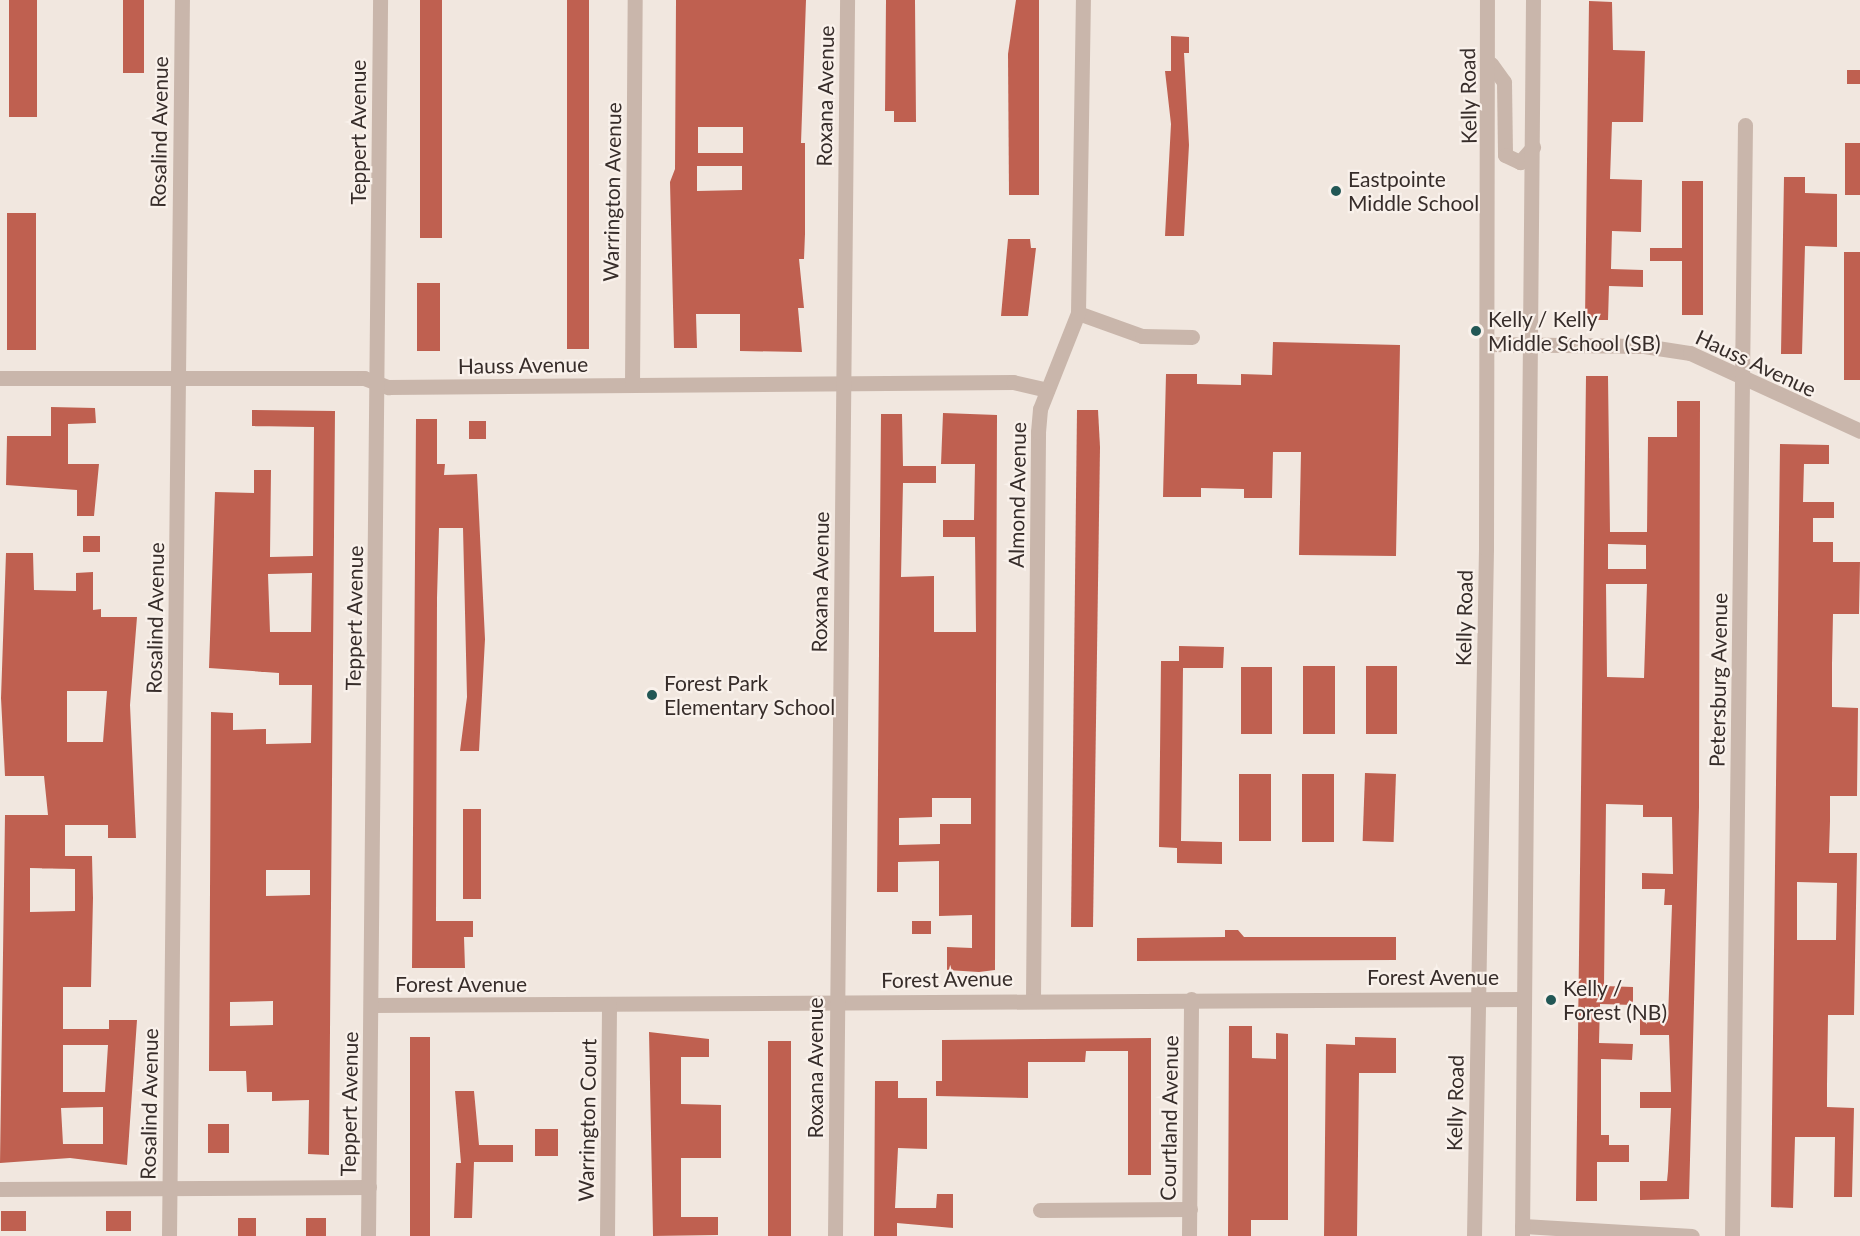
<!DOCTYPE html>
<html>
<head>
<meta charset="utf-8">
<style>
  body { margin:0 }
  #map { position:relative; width:1860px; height:1236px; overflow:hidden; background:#f1e7df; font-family:Lato,sans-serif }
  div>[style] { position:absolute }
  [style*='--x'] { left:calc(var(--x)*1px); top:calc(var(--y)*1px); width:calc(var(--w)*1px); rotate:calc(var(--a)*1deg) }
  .building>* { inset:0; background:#bf6050; transform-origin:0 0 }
  .minor>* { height:15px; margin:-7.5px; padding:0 7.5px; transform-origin:7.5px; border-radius:7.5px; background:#c9b6ab }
  .dots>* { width:16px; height:16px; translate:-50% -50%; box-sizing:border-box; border:3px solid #f9f1eb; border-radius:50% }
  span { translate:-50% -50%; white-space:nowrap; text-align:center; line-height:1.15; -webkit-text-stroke:4.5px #f9f1eb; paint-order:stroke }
  .street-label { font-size:21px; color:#372d2a }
  .poi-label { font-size:21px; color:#372d2a }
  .left { translate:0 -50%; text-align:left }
</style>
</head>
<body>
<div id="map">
  <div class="building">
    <div style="left:9px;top:0;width:28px;height:117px"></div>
    <div style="left:123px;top:0;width:21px;height:73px"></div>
    <div style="left:420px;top:0;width:22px;height:238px"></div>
    <div style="left:567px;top:0;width:22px;height:349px"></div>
    <div style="clip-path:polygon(evenodd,676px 0,806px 0,801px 143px,805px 143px,805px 234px,804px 259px,799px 259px,804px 308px,798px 308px,802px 352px,740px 351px,740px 314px,696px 314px,697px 348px,674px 348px,670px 182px,675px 169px,676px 0,698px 127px,743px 127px,743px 153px,698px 153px,698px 127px,676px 0,697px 166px,742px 166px,742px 190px,697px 191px,697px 166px)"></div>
    <div style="clip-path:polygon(886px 0,915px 0,916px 122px,894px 122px,894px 111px,885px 111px)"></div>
    <div style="clip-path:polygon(1016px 0,1039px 0,1039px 195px,1009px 195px,1008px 54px)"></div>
    <div style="clip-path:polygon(1589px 1px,1612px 2px,1613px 50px,1645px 51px,1643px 122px,1612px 122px,1610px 179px,1642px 180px,1641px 232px,1612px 231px,1611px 269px,1643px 270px,1643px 287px,1609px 286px,1608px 320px,1585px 320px)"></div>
    <div style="clip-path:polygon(1171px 36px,1189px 37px,1189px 53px,1184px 53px,1189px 145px,1184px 236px,1165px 236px,1171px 124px,1165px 71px,1171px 71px)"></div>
    <div style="left:1847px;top:70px;width:13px;height:14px"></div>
    <div style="left:1845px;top:143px;width:15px;height:52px"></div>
    <div style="clip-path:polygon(1784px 177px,1805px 177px,1805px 193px,1837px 194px,1837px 247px,1805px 246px,1802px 354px,1781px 354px)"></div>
    <div style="clip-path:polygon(1682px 181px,1703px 181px,1703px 315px,1682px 315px,1682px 261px,1650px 261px,1650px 248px,1682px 248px)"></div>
    <div style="left:7px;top:213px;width:29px;height:137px"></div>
    <div style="clip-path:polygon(1008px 239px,1030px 239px,1031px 248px,1036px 248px,1028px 316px,1001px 316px)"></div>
    <div style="left:1844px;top:252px;width:16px;height:128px"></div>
    <div style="left:417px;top:283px;width:23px;height:68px"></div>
    <div style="clip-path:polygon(1273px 342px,1400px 345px,1396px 556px,1299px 555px,1301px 452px,1273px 452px,1272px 498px,1244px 498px,1244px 489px,1201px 488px,1201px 497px,1163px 497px,1166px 374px,1197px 374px,1197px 384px,1241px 385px,1241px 374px,1272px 375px)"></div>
    <div style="clip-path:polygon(evenodd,1586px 376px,1608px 376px,1610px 532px,1647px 532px,1648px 437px,1677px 437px,1677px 401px,1700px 401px,1699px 807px,1689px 1199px,1640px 1200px,1640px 1181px,1667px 1181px,1668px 1171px,1671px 1108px,1640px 1108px,1640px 1092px,1671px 1092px,1669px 1035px,1640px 1035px,1640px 1019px,1668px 1019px,1672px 905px,1664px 905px,1665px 889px,1642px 889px,1642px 873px,1673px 874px,1672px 817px,1643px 817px,1643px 805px,1606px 804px,1604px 986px,1633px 987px,1633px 1005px,1600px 1004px,1599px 1043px,1633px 1044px,1632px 1060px,1601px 1059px,1601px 1135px,1609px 1135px,1609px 1145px,1629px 1145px,1629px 1162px,1597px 1162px,1597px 1201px,1576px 1201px,1586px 376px,1608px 544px,1646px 545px,1646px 569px,1608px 569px,1608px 544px,1586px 376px,1606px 584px,1647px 584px,1644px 678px,1607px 677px,1606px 584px)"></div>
    <div style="clip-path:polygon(51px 407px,95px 408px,96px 423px,68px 424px,68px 464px,99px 464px,94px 516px,77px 516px,77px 490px,6px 485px,7px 436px,51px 436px)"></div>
    <div style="clip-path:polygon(evenodd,252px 410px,335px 411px,329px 1155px,308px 1154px,309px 1100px,272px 1101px,272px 1092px,247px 1092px,246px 1071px,209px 1071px,211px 712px,233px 713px,233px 730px,266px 729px,266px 744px,311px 743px,312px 685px,279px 685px,279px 673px,209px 668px,215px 492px,254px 493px,254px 470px,271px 470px,270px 557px,313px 556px,314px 427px,252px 426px,252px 410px,312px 573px,311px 632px,270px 632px,268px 574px,312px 573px,252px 410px,266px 870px,310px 870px,310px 895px,266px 896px,266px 870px,252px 410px,273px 1001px,273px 1025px,230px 1026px,230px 1002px,273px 1001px)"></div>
    <div style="clip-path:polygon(1077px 410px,1098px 410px,1100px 447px,1093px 927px,1071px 927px)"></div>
    <div style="clip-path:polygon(evenodd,943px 413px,997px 415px,995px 970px,979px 972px,947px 970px,947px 947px,972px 948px,972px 915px,939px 916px,939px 861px,898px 862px,898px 892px,877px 892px,881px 414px,902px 414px,903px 466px,936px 466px,936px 483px,903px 483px,901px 577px,934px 576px,934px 632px,976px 632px,975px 537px,943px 537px,943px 520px,974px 520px,975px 464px,941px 464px,943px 413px,932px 798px,971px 798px,971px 824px,940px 824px,940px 844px,899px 845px,899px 818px,932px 817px,932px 798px)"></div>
    <div style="clip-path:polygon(416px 419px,437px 419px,437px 464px,445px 464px,444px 475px,477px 474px,485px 639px,479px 751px,460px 751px,467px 697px,463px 528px,439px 528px,437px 598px,436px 921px,473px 921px,473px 937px,464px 937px,465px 968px,412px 968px)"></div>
    <div style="left:469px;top:421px;width:17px;height:18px"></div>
    <div style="clip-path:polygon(evenodd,1780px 444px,1829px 445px,1829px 464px,1804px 464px,1803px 502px,1834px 502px,1834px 518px,1813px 518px,1813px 542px,1833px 542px,1833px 562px,1860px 562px,1859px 614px,1833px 614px,1832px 664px,1832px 707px,1858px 708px,1857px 796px,1830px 796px,1830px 821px,1829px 853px,1857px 853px,1854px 1015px,1828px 1015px,1827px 1085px,1827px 1107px,1854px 1108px,1852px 1197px,1834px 1197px,1835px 1137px,1795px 1137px,1793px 1208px,1771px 1207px,1780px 444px,1797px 882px,1837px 883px,1836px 940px,1797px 940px,1797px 882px)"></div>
    <div style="left:100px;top:536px;width:16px;height:17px;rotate:90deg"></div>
    <div style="clip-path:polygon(evenodd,6px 553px,33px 553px,34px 590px,76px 591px,76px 573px,93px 572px,93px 610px,101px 609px,101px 617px,137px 617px,130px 705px,136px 838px,108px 838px,108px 825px,65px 825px,65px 856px,92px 856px,93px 898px,91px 987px,63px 987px,63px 1029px,109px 1029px,109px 1020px,137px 1020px,127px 1165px,70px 1158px,0 1163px,5px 815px,48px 815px,44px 776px,5px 776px,1px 698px,6px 553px,67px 691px,107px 691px,103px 742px,67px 742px,67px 691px,6px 553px,30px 868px,75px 869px,75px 911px,30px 912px,30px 868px,6px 553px,63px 1045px,108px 1045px,105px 1092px,63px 1092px,63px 1045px,6px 553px,103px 1107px,103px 1144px,63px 1144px,61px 1108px,103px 1107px)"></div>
    <div style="clip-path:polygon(1179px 646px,1224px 647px,1223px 668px,1183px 668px,1182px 764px,1181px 841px,1222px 842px,1222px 864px,1177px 863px,1177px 848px,1159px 847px,1161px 661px,1179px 661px)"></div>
    <div style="left:1303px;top:666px;width:32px;height:68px"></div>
    <div style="left:1366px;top:666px;width:31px;height:68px"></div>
    <div style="left:1241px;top:667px;width:31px;height:67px"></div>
    <div style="left:1365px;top:773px;width:31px;height:68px;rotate:2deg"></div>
    <div style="left:1239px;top:774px;width:32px;height:67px"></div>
    <div style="left:1302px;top:774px;width:32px;height:68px"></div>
    <div style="left:463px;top:809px;width:18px;height:90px"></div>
    <div style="left:912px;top:921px;width:19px;height:13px"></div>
    <div style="clip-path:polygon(1225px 930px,1238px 930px,1244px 937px,1396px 937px,1396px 960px,1137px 961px,1137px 938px,1225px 937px)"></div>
    <div style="clip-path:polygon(1229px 1026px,1252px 1026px,1252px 1058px,1276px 1059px,1276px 1033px,1288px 1034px,1288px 1220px,1251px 1220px,1251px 1236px,1228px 1236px)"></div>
    <div style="clip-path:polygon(649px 1032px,709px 1039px,709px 1057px,681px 1057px,681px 1104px,721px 1105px,721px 1158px,681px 1158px,681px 1217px,718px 1217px,718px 1235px,653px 1236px)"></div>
    <div style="left:410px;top:1037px;width:20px;height:199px"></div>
    <div style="clip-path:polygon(1355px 1037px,1396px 1038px,1396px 1073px,1359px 1073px,1357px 1236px,1324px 1236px,1326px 1044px,1355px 1045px)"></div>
    <div style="clip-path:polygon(1151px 1038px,1151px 1175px,1128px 1175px,1128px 1051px,1086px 1051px,1085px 1062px,1028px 1062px,1028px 1098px,936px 1096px,936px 1081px,942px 1081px,942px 1040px)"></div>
    <div style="left:768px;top:1041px;width:23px;height:195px"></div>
    <div style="clip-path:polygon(875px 1081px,898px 1081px,898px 1098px,927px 1098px,927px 1149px,898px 1148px,895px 1208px,936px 1208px,937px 1194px,953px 1194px,953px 1228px,897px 1223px,897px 1236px,874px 1236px)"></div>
    <div style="clip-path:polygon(455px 1091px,474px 1091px,479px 1145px,513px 1145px,513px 1162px,474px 1162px,472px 1218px,454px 1218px,456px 1163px,461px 1163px)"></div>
    <div style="left:208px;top:1124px;width:21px;height:29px"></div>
    <div style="left:535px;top:1129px;width:23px;height:27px"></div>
    <div style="left:1px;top:1211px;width:25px;height:20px"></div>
    <div style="left:106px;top:1211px;width:25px;height:20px"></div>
    <div style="left:238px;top:1218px;width:18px;height:18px"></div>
    <div style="left:306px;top:1218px;width:20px;height:18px"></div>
  </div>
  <div class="minor">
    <div style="--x:1491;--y:64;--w:22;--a:54"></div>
    <div style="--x:1504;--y:82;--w:73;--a:89.2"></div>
    <div style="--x:1505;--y:155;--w:17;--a:25"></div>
    <div style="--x:1520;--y:162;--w:20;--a:-49"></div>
    <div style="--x:1078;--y:313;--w:68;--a:19.8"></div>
    <div style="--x:1142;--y:336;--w:50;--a:1.1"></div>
    <div style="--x:1488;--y:344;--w:156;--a:0.7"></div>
    <div style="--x:1644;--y:346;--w:47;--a:8.7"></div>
    <div style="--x:1690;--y:353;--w:187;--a:24.6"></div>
    <div style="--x:0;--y:378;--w:364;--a:0"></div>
    <div style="--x:364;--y:378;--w:26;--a:21"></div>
    <div style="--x:388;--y:387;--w:625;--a:-0.46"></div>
    <div style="--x:1013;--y:382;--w:35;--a:13"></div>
    <div style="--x:632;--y:385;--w:385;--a:-89.6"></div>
    <div style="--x:1033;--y:999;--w:567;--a:-89.49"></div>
    <div style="--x:1038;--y:432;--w:23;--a:-85"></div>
    <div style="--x:1040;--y:409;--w:103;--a:-68.4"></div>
    <div style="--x:1078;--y:313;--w:313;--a:-89.1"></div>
    <div style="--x:372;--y:1005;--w:1151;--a:-0.3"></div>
    <div style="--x:0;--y:1189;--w:369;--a:-0.3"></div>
    <div style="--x:1040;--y:1210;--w:150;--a:-0.4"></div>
    <div style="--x:1522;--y:1226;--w:170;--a:3.4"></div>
    <div style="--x:169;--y:1236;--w:1236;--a:-89.4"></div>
    <div style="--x:368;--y:1236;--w:1236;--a:-89.44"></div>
    <div style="--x:607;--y:1236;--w:231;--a:-89.5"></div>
    <div style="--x:835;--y:1236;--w:1236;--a:-89.44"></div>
    <div style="--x:1189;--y:1236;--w:237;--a:-89.5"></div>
    <div style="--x:1474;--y:1236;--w:687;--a:-89"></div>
    <div style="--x:1486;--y:549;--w:549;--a:-89.9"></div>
    <div style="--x:1522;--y:1236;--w:1236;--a:-89.49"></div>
    <div style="--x:1732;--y:1236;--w:1111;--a:-89.33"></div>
  </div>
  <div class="dots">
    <div style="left:1336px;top:191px;background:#225755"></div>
    <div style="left:1476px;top:331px;background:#225755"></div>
    <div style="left:652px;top:695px;background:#225755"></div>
    <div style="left:1551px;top:1000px;background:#225755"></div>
  </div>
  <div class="street-label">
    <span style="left:825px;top:96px;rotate:-89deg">Roxana Avenue</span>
    <span style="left:1468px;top:96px;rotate:-91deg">Kelly Road</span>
    <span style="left:159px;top:132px;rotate:-89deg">Rosalind Avenue</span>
    <span style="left:358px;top:132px;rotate:-90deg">Teppert Avenue</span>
    <span style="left:612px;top:192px;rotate:-89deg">Warrington Avenue</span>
    <span style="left:1756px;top:363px;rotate:25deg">Hauss Avenue</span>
    <span style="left:523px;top:365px;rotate:-1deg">Hauss Avenue</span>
    <span style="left:1017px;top:495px;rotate:-89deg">Almond Avenue</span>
    <span style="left:820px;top:582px;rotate:-89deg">Roxana Avenue</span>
    <span style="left:155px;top:618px;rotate:-89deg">Rosalind Avenue</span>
    <span style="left:354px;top:618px;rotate:-89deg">Teppert Avenue</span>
    <span style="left:1464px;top:618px;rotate:-89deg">Kelly Road</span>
    <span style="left:1718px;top:680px;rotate:-89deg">Petersburg Avenue</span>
    <span style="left:1433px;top:977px">Forest Avenue</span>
    <span style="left:947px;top:979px;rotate:-1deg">Forest Avenue</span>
    <span style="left:461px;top:984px">Forest Avenue</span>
    <span style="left:815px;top:1068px;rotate:-90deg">Roxana Avenue</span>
    <span style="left:1455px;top:1103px;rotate:-89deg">Kelly Road</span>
    <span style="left:149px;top:1104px;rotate:-89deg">Rosalind Avenue</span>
    <span style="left:349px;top:1104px;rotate:-89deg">Teppert Avenue</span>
    <span style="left:1169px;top:1118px;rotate:-89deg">Courtland Avenue</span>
    <span style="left:587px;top:1120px;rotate:-89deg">Warrington Court</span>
  </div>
  <div class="poi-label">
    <span class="left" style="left:1348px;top:191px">Eastpointe<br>Middle School</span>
    <span class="left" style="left:1488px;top:331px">Kelly / Kelly<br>Middle School (SB)</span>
    <span class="left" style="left:664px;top:695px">Forest Park<br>Elementary School</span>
    <span class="left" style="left:1563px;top:1000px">Kelly /<br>Forest (NB)</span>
  </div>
</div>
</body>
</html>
